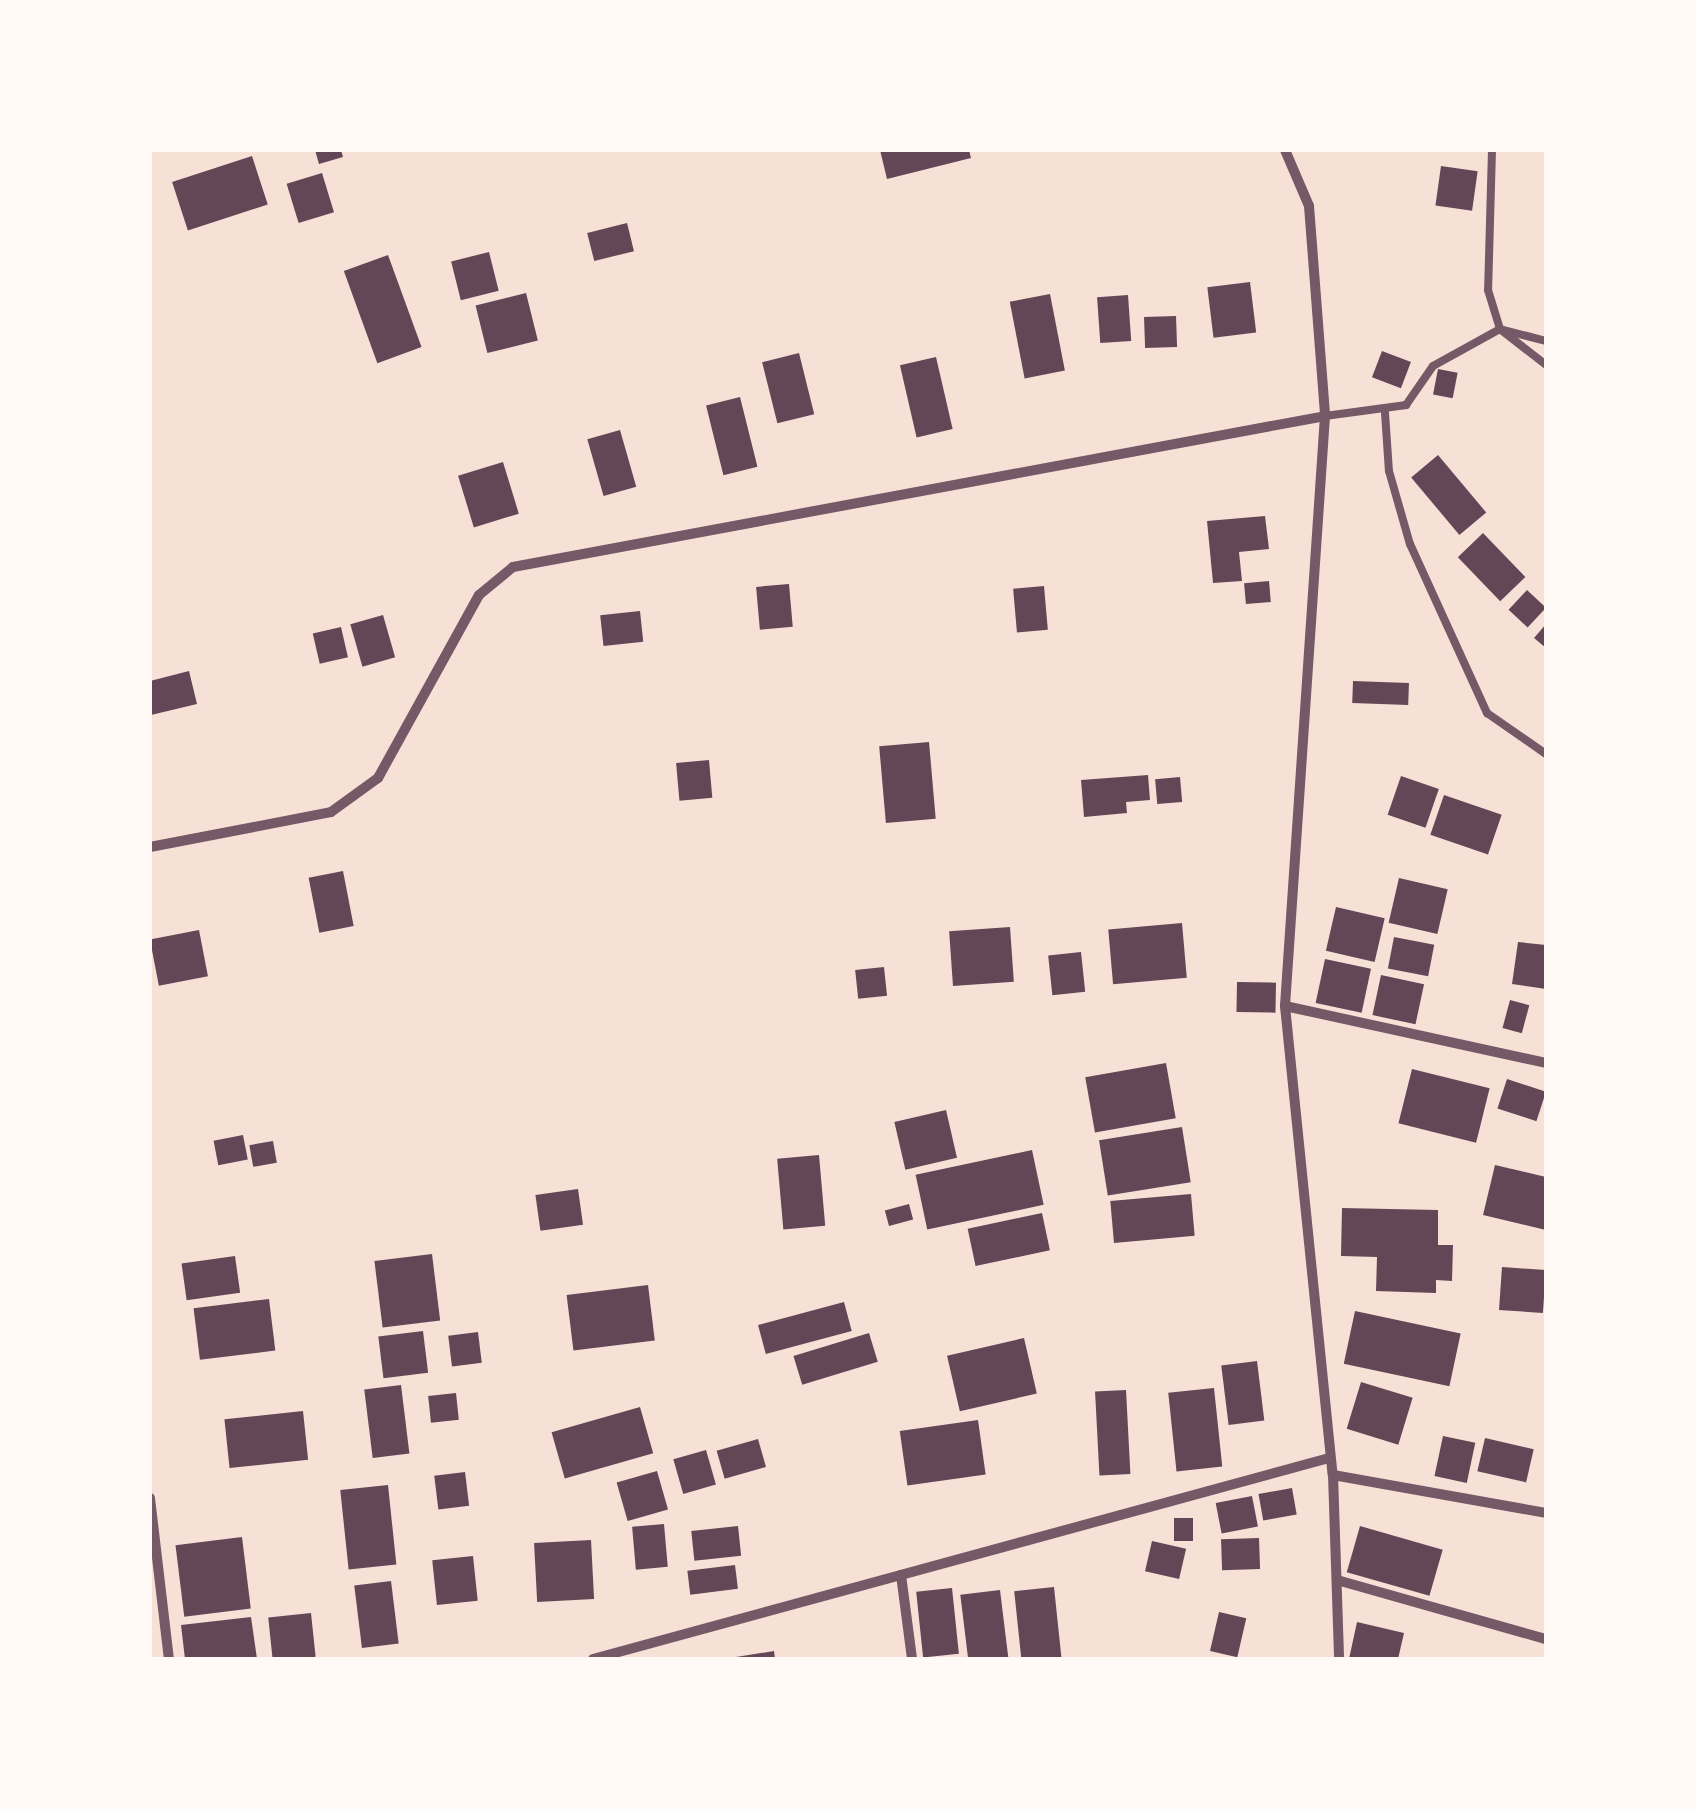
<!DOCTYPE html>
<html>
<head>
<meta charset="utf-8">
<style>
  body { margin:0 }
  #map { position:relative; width:1696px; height:1809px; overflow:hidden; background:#f7e1d7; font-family:"Public Sans",sans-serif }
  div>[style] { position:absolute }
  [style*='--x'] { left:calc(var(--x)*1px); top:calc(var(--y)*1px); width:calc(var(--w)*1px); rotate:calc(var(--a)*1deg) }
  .building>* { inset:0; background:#644757; transform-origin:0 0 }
  .service>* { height:8px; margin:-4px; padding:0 4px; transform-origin:4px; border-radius:4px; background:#755966 }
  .minor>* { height:10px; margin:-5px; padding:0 5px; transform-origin:5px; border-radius:5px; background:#755966 }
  span { translate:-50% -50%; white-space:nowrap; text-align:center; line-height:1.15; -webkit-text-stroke:8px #fffaf5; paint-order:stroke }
  .frame { position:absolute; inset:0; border:152px solid #fffaf5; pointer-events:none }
</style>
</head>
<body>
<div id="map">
  <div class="building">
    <div style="clip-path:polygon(315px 150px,341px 150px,343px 157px,319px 164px)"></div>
    <div style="clip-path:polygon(880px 150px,969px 150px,971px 158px,887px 179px)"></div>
    <div style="left:252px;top:156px;width:51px;height:84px;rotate:72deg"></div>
    <div style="left:1441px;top:166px;width:37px;height:40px;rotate:8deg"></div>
    <div style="left:322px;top:173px;width:41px;height:37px;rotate:73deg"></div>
    <div style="left:627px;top:223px;width:29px;height:41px;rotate:76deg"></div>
    <div style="left:489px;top:252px;width:40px;height:39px;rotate:76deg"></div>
    <div style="left:388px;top:255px;width:98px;height:47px;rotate:70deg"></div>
    <div style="left:1250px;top:282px;width:51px;height:43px;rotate:83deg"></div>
    <div style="left:526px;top:293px;width:49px;height:52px;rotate:76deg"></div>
    <div style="left:1050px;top:294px;width:78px;height:41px;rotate:79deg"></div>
    <div style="left:1128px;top:295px;width:46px;height:31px;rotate:86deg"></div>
    <div style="left:1176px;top:316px;width:31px;height:32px;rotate:88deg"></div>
    <div style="left:1382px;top:351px;width:31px;height:28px;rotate:21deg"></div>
    <div style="left:799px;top:353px;width:63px;height:38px;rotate:76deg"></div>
    <div style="left:936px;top:357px;width:74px;height:37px;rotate:77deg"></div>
    <div style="left:1438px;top:369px;width:20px;height:26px;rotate:11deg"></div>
    <div style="left:740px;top:397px;width:72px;height:35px;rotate:76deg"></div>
    <div style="left:620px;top:430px;width:59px;height:34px;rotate:74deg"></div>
    <div style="left:1438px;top:455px;width:75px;height:35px;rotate:50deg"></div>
    <div style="left:503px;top:462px;width:54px;height:47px;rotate:73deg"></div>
    <div style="clip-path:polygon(1265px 516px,1269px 549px,1239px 552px,1242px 581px,1213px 583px,1207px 521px)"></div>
    <div style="left:1483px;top:533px;width:61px;height:35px;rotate:46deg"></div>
    <div style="left:1269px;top:581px;width:21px;height:25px;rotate:85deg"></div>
    <div style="left:789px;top:584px;width:43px;height:33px;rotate:85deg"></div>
    <div style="left:1044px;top:586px;width:44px;height:31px;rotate:85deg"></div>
    <div style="left:1527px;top:590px;width:26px;height:27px;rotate:43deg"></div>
    <div style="left:640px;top:611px;width:31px;height:40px;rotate:84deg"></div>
    <div style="left:383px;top:615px;width:44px;height:34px;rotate:74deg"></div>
    <div style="clip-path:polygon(1546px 624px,1546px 648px,1534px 638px)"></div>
    <div style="left:341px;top:627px;width:31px;height:29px;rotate:77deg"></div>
    <div style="clip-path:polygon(189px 671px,197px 704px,151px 715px,150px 681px)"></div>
    <div style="left:1353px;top:681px;width:56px;height:22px;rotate:2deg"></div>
    <div style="left:929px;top:742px;width:77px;height:50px;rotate:85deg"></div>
    <div style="left:709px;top:760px;width:38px;height:33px;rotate:85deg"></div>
    <div style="clip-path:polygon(1148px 775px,1150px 800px,1126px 802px,1127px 813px,1084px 817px,1081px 780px)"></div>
    <div style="left:1401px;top:776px;width:40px;height:41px;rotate:19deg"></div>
    <div style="left:1180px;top:777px;width:25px;height:25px;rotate:85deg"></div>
    <div style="left:1444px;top:795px;width:61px;height:42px;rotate:19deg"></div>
    <div style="left:343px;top:871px;width:56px;height:35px;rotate:79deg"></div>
    <div style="left:1399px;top:878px;width:50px;height:46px;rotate:13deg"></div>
    <div style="left:1336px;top:907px;width:50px;height:45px;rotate:13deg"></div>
    <div style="left:1182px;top:923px;width:55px;height:74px;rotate:85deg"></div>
    <div style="left:1010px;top:927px;width:55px;height:61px;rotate:86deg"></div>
    <div style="left:199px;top:930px;width:47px;height:50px;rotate:79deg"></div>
    <div style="left:1394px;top:937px;width:41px;height:32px;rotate:11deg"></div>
    <div style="clip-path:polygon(1518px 942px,1546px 945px,1546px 989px,1512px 984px)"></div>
    <div style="left:1081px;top:952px;width:40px;height:33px;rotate:84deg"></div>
    <div style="left:1325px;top:959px;width:47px;height:45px;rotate:12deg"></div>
    <div style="left:884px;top:967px;width:29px;height:29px;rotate:84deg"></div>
    <div style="left:1381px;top:975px;width:44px;height:41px;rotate:12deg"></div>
    <div style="left:1237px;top:982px;width:39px;height:30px;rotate:1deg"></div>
    <div style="left:1510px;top:1000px;width:20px;height:29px;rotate:15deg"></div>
    <div style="left:1166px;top:1063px;width:56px;height:82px;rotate:80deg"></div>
    <div style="left:1412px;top:1069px;width:80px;height:56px;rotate:14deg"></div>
    <div style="left:1507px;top:1079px;width:41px;height:31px;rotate:18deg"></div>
    <div style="left:946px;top:1110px;width:49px;height:53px;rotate:77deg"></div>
    <div style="left:1182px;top:1127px;width:56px;height:84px;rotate:81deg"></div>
    <div style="left:243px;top:1135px;width:25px;height:30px;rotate:79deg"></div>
    <div style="left:273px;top:1141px;width:22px;height:24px;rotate:80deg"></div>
    <div style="left:1032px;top:1150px;width:56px;height:119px;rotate:78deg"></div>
    <div style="left:819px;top:1155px;width:71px;height:42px;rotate:85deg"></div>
    <div style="clip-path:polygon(1495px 1165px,1546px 1177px,1546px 1230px,1483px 1215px)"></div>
    <div style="left:578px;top:1189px;width:36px;height:43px;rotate:82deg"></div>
    <div style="left:1191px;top:1194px;width:42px;height:81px;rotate:85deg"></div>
    <div style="left:909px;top:1204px;width:16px;height:25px;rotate:75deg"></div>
    <div style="clip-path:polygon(1342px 1208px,1438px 1210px,1438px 1245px,1453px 1245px,1452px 1281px,1436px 1280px,1436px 1293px,1376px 1291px,1377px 1257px,1341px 1256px)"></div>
    <div style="left:1042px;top:1213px;width:38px;height:76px;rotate:78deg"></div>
    <div style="left:432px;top:1254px;width:67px;height:58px;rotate:83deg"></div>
    <div style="left:235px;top:1256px;width:37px;height:54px;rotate:82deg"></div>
    <div style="left:1502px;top:1267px;width:44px;height:43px;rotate:4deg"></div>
    <div style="left:648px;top:1285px;width:56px;height:82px;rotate:83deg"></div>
    <div style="left:269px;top:1299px;width:52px;height:76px;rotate:83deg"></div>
    <div style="left:844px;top:1302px;width:30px;height:89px;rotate:75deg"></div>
    <div style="left:1355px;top:1311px;width:108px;height:54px;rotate:12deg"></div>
    <div style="left:423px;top:1331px;width:42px;height:45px;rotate:83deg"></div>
    <div style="left:478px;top:1332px;width:31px;height:30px;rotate:83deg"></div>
    <div style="left:869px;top:1333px;width:30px;height:79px;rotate:73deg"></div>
    <div style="left:1024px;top:1338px;width:57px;height:79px;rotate:77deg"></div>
    <div style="left:1257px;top:1361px;width:60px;height:36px;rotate:83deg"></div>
    <div style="left:1361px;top:1382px;width:54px;height:49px;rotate:17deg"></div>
    <div style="left:401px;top:1385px;width:69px;height:37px;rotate:83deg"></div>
    <div style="left:1214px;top:1388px;width:79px;height:46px;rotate:84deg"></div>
    <div style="left:1126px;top:1390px;width:84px;height:31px;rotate:87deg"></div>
    <div style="left:456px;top:1393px;width:27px;height:28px;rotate:84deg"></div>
    <div style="left:640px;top:1407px;width:48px;height:92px;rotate:74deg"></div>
    <div style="left:303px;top:1411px;width:49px;height:79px;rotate:84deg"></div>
    <div style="left:978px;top:1420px;width:55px;height:79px;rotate:82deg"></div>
    <div style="left:1443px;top:1436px;width:33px;height:41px;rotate:12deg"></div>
    <div style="left:1485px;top:1438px;width:50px;height:34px;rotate:13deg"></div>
    <div style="left:758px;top:1439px;width:29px;height:43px;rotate:74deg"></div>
    <div style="left:706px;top:1450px;width:36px;height:34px;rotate:74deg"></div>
    <div style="left:657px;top:1471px;width:40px;height:42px;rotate:74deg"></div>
    <div style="left:465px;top:1472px;width:34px;height:31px;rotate:83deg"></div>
    <div style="left:388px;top:1485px;width:80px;height:48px;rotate:84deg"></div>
    <div style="left:1292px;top:1488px;width:27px;height:34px;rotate:80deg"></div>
    <div style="left:1252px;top:1496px;width:31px;height:37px;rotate:79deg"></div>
    <div style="left:1174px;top:1518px;width:19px;height:23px"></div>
    <div style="left:664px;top:1524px;width:43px;height:32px;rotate:85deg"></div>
    <div style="left:738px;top:1526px;width:30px;height:47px;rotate:84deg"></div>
    <div style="left:1360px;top:1526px;width:86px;height:48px;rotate:16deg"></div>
    <div style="left:242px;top:1537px;width:72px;height:67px;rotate:83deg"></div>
    <div style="left:1259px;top:1538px;width:31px;height:38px;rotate:88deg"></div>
    <div style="left:591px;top:1540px;width:59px;height:57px;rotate:87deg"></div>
    <div style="left:1152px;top:1541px;width:35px;height:31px;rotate:13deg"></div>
    <div style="left:473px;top:1556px;width:45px;height:41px;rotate:84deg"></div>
    <div style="left:735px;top:1565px;width:24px;height:48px;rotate:83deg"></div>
    <div style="left:391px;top:1581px;width:63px;height:37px;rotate:83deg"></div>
    <div style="left:1054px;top:1587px;width:72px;height:40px;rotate:84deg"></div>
    <div style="left:952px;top:1588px;width:66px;height:36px;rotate:84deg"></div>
    <div style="left:1000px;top:1590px;width:69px;height:40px;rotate:83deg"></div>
    <div style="left:1219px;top:1612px;width:28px;height:40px;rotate:13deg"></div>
    <div style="left:311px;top:1613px;width:44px;height:43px;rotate:84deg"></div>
    <div style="clip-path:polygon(251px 1617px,257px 1659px,185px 1659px,181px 1625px)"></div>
    <div style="clip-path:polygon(1357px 1622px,1404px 1633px,1398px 1659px,1349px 1659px)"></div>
    <div style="clip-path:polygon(774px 1651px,775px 1659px,736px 1659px,736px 1657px)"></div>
  </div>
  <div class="service">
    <div style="--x:1492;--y:150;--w:140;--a:91.6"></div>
    <div style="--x:1488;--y:290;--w:41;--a:72.9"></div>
    <div style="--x:1500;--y:329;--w:58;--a:38"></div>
    <div style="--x:1385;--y:413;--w:58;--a:86.1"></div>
    <div style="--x:1389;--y:471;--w:76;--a:74"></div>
    <div style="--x:1410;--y:544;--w:186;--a:65.5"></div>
    <div style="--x:1487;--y:713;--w:72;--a:34.8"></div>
    <div style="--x:1325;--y:416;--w:82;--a:-7.7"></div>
    <div style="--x:1406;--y:405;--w:47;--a:-55.3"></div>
    <div style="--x:1433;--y:366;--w:77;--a:-28.9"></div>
    <div style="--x:1500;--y:329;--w:48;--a:14.6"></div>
  </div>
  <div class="minor">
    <div style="--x:1285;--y:150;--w:61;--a:66.8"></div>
    <div style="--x:1309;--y:206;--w:211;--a:85.6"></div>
    <div style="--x:150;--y:847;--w:184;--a:-10.9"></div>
    <div style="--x:331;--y:812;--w:58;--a:-35.9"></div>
    <div style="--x:378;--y:778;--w:209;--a:-61.1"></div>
    <div style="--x:479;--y:595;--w:44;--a:-39.5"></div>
    <div style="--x:513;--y:567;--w:826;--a:-10.53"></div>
    <div style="--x:1325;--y:416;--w:591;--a:93.88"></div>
    <div style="--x:1285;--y:1006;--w:471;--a:84.2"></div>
    <div style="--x:1333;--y:1475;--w:184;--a:88.1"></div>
    <div style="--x:1285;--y:1006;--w:267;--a:12.3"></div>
    <div style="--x:1333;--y:1475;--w:216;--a:10.1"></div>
    <div style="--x:150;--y:1498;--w:162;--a:83.3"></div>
    <div style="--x:901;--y:1575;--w:85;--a:82.5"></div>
    <div style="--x:1337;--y:1580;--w:217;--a:15.8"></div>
    <div style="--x:593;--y:1659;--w:763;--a:-15.27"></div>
  </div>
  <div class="frame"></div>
</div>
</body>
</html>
